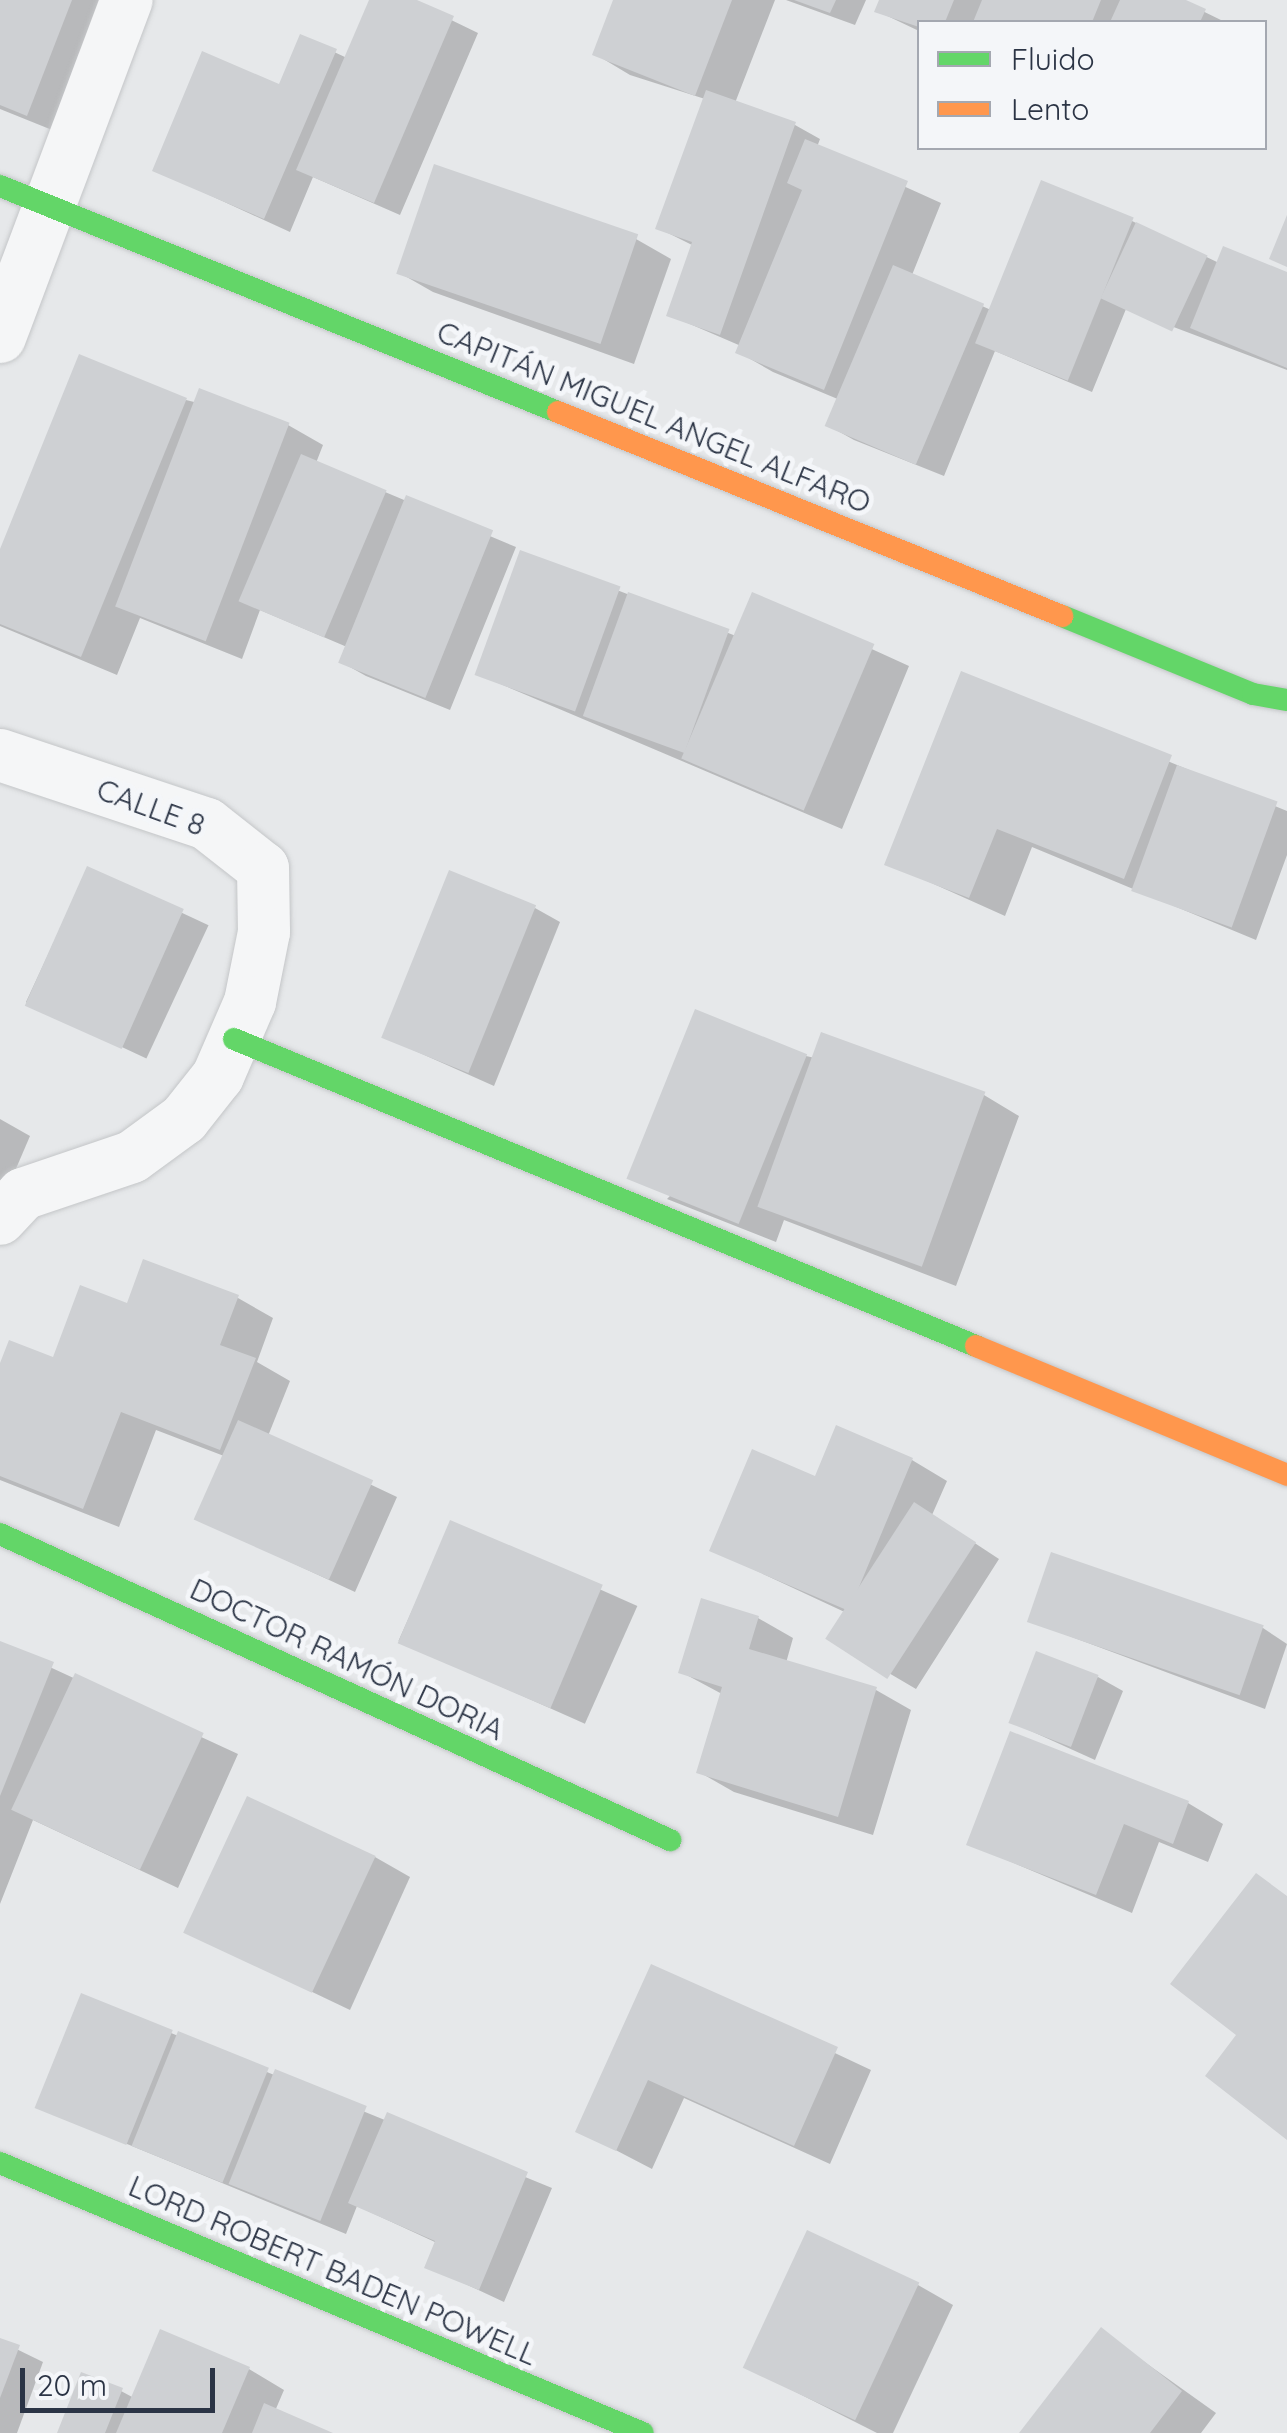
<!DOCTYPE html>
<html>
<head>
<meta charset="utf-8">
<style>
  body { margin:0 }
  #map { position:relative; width:1287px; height:2433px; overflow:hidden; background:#e6e8ea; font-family:Quicksand,sans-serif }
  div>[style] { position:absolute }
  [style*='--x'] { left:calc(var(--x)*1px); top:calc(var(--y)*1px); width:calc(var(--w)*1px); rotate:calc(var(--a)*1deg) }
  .shadow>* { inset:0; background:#0003; transform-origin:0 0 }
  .building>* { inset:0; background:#ced0d3; transform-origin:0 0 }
  .roads { filter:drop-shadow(0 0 2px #c4c6c8) drop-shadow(0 0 2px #c4c6c8) }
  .street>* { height:52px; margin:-26px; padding:0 26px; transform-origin:26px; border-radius:26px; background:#f5f6f7 }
  .fast>* { height:22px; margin:-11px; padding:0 11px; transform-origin:11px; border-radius:11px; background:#63d668 }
  .slow>* { height:22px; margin:-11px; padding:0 11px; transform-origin:11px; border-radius:11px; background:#ff974d }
  span { translate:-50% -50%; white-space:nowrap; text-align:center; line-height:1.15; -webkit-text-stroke:10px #f4f6f9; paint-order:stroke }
  .street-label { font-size:30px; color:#2b3445 }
  .legend { position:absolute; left:917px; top:20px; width:350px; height:130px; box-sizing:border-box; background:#f4f6f9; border:2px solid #a4a8b1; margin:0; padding:12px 18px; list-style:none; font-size:30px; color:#2b3445 }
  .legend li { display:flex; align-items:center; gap:20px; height:50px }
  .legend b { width:50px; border:2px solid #a4a8b1 }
  .scale { position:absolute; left:20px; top:2368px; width:195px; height:45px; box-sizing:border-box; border:5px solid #2b3445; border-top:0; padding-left:12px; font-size:30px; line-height:35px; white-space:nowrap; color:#2b3445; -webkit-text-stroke:8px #f4f6f9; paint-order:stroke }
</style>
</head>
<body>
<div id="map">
  <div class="shadow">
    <div style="clip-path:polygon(0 0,115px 0,62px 134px,0 109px)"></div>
    <div style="clip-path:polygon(371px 0,410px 0,478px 33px,400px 215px,313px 177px,290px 232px,155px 170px,280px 87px,302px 37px,347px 58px)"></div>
    <div style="clip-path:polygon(616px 0,775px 0,735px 103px,795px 125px,820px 139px,817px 147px,941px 203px,912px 275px,991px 310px,1132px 221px,1219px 263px,1287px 275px,1287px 370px,1126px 309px,1092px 392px,995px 351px,944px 476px,854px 440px,829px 426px,840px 400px,773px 372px,738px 352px,741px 346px,669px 315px,694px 246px,658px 228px,705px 99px,630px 75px,595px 54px)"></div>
    <div style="clip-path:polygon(786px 0,866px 0,855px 25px)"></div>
    <div style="clip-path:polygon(881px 0,1180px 0,1225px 22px,919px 22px,919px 31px,877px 11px)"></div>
    <div style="clip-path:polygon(636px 239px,671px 259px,634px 364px,433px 292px,398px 272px)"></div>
    <div style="clip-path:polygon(186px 400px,288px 425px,323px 445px,316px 463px,516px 547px,450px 710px,366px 676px,341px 662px,347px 647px,260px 610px,242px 659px,140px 618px,117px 675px,0 626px,0 556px)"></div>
    <div style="clip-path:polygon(521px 553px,736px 636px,753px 595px,909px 666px,842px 829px,477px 674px)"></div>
    <div style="clip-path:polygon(962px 675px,1287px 811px,1287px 855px,1256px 940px,1032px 847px,1005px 916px,887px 863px)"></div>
    <div style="left:88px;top:869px;width:133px;height:147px;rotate:25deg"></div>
    <div style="clip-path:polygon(535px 908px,560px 922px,494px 1086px,384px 1037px)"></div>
    <div style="clip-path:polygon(806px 1056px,984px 1095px,1019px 1116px,956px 1286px,784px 1220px,776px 1242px,667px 1199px)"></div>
    <div style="clip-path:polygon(0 1119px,30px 1136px,0 1206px)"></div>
    <div style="clip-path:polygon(238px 1298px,273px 1318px,257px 1362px,290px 1381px,268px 1436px,397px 1497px,355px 1592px,197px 1519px,224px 1456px,156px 1430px,119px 1527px,0 1480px,0 1370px,54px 1360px,128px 1306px)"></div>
    <div style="clip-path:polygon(912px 1460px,947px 1481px,932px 1515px,999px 1559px,916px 1689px,836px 1642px,851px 1615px,712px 1550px,816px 1479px)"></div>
    <div style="left:451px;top:1523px;width:204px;height:129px;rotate:24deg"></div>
    <div style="clip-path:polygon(703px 1601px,758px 1618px,793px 1638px,786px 1663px,876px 1690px,911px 1710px,873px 1835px,734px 1792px,699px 1772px,722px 1694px,681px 1672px)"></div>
    <div style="clip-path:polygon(1029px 1621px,1263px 1628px,1287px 1644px,1265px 1709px)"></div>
    <div style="clip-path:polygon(0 1644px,238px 1754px,178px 1888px,33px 1820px,0 1904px)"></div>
    <div style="clip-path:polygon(1098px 1677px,1123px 1691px,1095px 1760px,1011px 1722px)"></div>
    <div style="clip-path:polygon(1188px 1803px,1223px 1824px,1208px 1862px,1159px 1842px,1132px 1913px,969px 1844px)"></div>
    <div style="clip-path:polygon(375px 1857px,410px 1877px,350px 2010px,188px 1933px)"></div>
    <div style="clip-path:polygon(652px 1967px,871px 2070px,830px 2164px,684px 2098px,652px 2169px,579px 2131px)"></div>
    <div style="clip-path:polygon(171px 2033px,552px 2188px,504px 2302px,427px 2266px,437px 2243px,357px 2206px,346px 2234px,37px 2107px)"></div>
    <div style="clip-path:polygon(918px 2285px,953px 2305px,893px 2433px,877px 2433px,746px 2367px)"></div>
    <div style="clip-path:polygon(1101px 2331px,1216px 2413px,1201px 2433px,1022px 2433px)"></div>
    <div style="clip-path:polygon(0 2341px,43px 2362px,17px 2433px,0 2433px)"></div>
    <div style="clip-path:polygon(249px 2369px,284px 2390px,275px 2411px,327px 2433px,60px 2433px,121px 2391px,134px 2398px)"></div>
  </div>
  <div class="building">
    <div style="clip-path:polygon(0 0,72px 0,27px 116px,0 105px)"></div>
    <div style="clip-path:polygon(369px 0,417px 0,454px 16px,374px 203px,296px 170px)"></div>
    <div style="clip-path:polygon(613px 0,732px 0,695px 96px,592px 55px)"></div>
    <div style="clip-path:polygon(794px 0,836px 0,830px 13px)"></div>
    <div style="clip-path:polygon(879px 0,954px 0,945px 22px,919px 27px,874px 12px)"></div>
    <div style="clip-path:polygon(982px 0,1101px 0,1092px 22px,973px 22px)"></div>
    <div style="clip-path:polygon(1120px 0,1186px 0,1206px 9px,1200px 22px,1110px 22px)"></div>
    <div style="clip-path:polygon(300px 34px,337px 49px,264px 219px,152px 171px,202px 51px,279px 84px)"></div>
    <div style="clip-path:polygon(706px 90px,796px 122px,720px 335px,666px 316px,692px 242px,655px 229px)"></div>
    <div style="clip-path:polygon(805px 139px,908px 181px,824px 390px,735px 353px,802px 190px,787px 183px)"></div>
    <div style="left:434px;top:164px;width:216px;height:116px;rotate:19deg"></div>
    <div style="left:1041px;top:180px;width:100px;height:176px;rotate:22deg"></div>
    <div style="clip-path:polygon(1287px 215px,1287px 267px,1269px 259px)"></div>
    <div style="left:1136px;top:222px;width:79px;height:84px;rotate:25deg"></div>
    <div style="clip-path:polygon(1223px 246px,1287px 272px,1287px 368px,1190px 328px)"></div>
    <div style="left:893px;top:265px;width:99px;height:175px;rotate:23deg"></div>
    <div style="clip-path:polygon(79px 354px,187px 398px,81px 657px,0 624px,0 549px)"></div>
    <div style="left:199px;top:388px;width:97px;height:234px;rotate:21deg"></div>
    <div style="left:301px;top:454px;width:93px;height:160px;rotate:23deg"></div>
    <div style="left:406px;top:495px;width:94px;height:181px;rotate:22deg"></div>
    <div style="left:520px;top:550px;width:107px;height:133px;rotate:20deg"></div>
    <div style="left:628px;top:592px;width:108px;height:132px;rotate:20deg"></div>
    <div style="left:752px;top:592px;width:133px;height:181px;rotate:23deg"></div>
    <div style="clip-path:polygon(961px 671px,1172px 755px,1124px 879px,997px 829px,969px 898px,884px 865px)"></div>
    <div style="left:1177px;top:765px;width:107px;height:134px;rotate:20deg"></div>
    <div style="left:87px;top:866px;width:106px;height:153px;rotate:24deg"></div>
    <div style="left:449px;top:870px;width:94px;height:181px;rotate:22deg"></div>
    <div style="left:695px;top:1009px;width:121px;height:183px;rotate:22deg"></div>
    <div style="left:821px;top:1032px;width:175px;height:186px;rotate:20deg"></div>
    <div style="clip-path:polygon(143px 1259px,239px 1295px,220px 1345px,256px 1358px,220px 1450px,121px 1412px,83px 1509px,0 1476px,0 1363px,9px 1340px,53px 1357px,80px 1285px,127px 1303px)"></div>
    <div style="left:238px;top:1420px;width:148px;height:109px;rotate:24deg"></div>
    <div style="clip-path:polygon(836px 1425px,913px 1458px,849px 1611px,709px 1551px,752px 1449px,815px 1476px)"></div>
    <div style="left:914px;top:1502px;width:74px;height:163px;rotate:33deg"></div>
    <div style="left:450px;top:1520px;width:166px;height:134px;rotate:23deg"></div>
    <div style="left:1051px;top:1552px;width:225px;height:74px;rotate:19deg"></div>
    <div style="clip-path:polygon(701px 1598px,759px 1616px,749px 1649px,877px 1687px,838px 1817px,696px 1773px,722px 1687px,678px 1673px)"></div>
    <div style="clip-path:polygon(0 1641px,54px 1662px,0 1796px)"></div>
    <div style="left:1036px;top:1651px;width:67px;height:77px;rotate:21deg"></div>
    <div style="left:75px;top:1673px;width:142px;height:151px;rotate:25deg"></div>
    <div style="clip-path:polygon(1010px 1731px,1189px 1801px,1173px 1844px,1124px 1824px,1096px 1895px,966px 1845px)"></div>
    <div style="left:247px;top:1796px;width:142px;height:151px;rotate:25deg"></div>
    <div style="clip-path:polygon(1256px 1873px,1287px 1896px,1287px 2140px,1205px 2076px,1236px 2035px,1170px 1984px)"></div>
    <div style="clip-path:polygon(651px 1964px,838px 2047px,794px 2146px,648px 2080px,616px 2151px,575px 2132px)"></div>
    <div style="left:81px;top:1993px;width:99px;height:124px;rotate:22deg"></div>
    <div style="left:178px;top:2031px;width:98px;height:124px;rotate:22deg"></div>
    <div style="left:275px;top:2069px;width:99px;height:124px;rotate:22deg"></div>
    <div style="clip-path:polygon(387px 2112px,528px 2172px,479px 2290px,424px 2268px,435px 2241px,348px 2203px)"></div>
    <div style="left:807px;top:2230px;width:124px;height:152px;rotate:25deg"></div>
    <div style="clip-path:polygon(1101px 2327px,1182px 2391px,1150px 2433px,1019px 2433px)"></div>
    <div style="clip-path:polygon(160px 2329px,250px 2367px,222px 2433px,116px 2433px)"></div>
    <div style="clip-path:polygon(0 2338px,20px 2345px,0 2398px)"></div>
    <div style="clip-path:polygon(81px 2372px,123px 2388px,105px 2433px,57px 2433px)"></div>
    <div style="clip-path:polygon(264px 2403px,333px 2433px,252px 2433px)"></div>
  </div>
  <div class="roads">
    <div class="street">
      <div style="--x:0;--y:337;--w:360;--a:-69.4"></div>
      <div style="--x:0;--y:755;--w:218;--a:18.4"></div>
      <div style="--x:207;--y:824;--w:71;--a:38.2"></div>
      <div style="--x:263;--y:868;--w:64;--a:89.1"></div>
      <div style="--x:264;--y:932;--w:71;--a:101.3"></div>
      <div style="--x:250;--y:1002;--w:81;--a:113.4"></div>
      <div style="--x:218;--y:1076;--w:55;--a:128.3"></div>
      <div style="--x:184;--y:1119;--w:64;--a:143.8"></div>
      <div style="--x:132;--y:1157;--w:115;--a:161.3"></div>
      <div style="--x:23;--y:1194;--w:34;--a:133"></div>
    </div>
    <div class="fast">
      <div style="--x:0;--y:186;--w:602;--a:22.05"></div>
      <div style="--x:1062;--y:616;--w:206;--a:22.2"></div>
      <div style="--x:1253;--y:694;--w:35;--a:10"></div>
      <div style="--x:234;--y:1039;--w:803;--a:22.48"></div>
      <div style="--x:0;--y:1534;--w:737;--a:24.55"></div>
      <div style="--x:0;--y:2163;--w:697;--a:22.78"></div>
    </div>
    <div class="slow">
      <div style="--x:558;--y:412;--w:544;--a:22.04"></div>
      <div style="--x:976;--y:1346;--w:337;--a:22.5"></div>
    </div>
  </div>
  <div class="street-label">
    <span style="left:654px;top:417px;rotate:22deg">CAPITÁN MIGUEL ANGEL ALFARO</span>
    <span style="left:151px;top:807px;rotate:20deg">CALLE 8</span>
    <span style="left:347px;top:1659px;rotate:25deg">DOCTOR RAMÓN DORIA</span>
    <span style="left:333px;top:2270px;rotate:23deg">LORD ROBERT BADEN POWELL</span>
  </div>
  <ul class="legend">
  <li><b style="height:12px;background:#63d668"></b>Fluido</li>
  <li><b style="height:12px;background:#ff974d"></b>Lento</li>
  </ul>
  <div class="scale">20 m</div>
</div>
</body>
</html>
